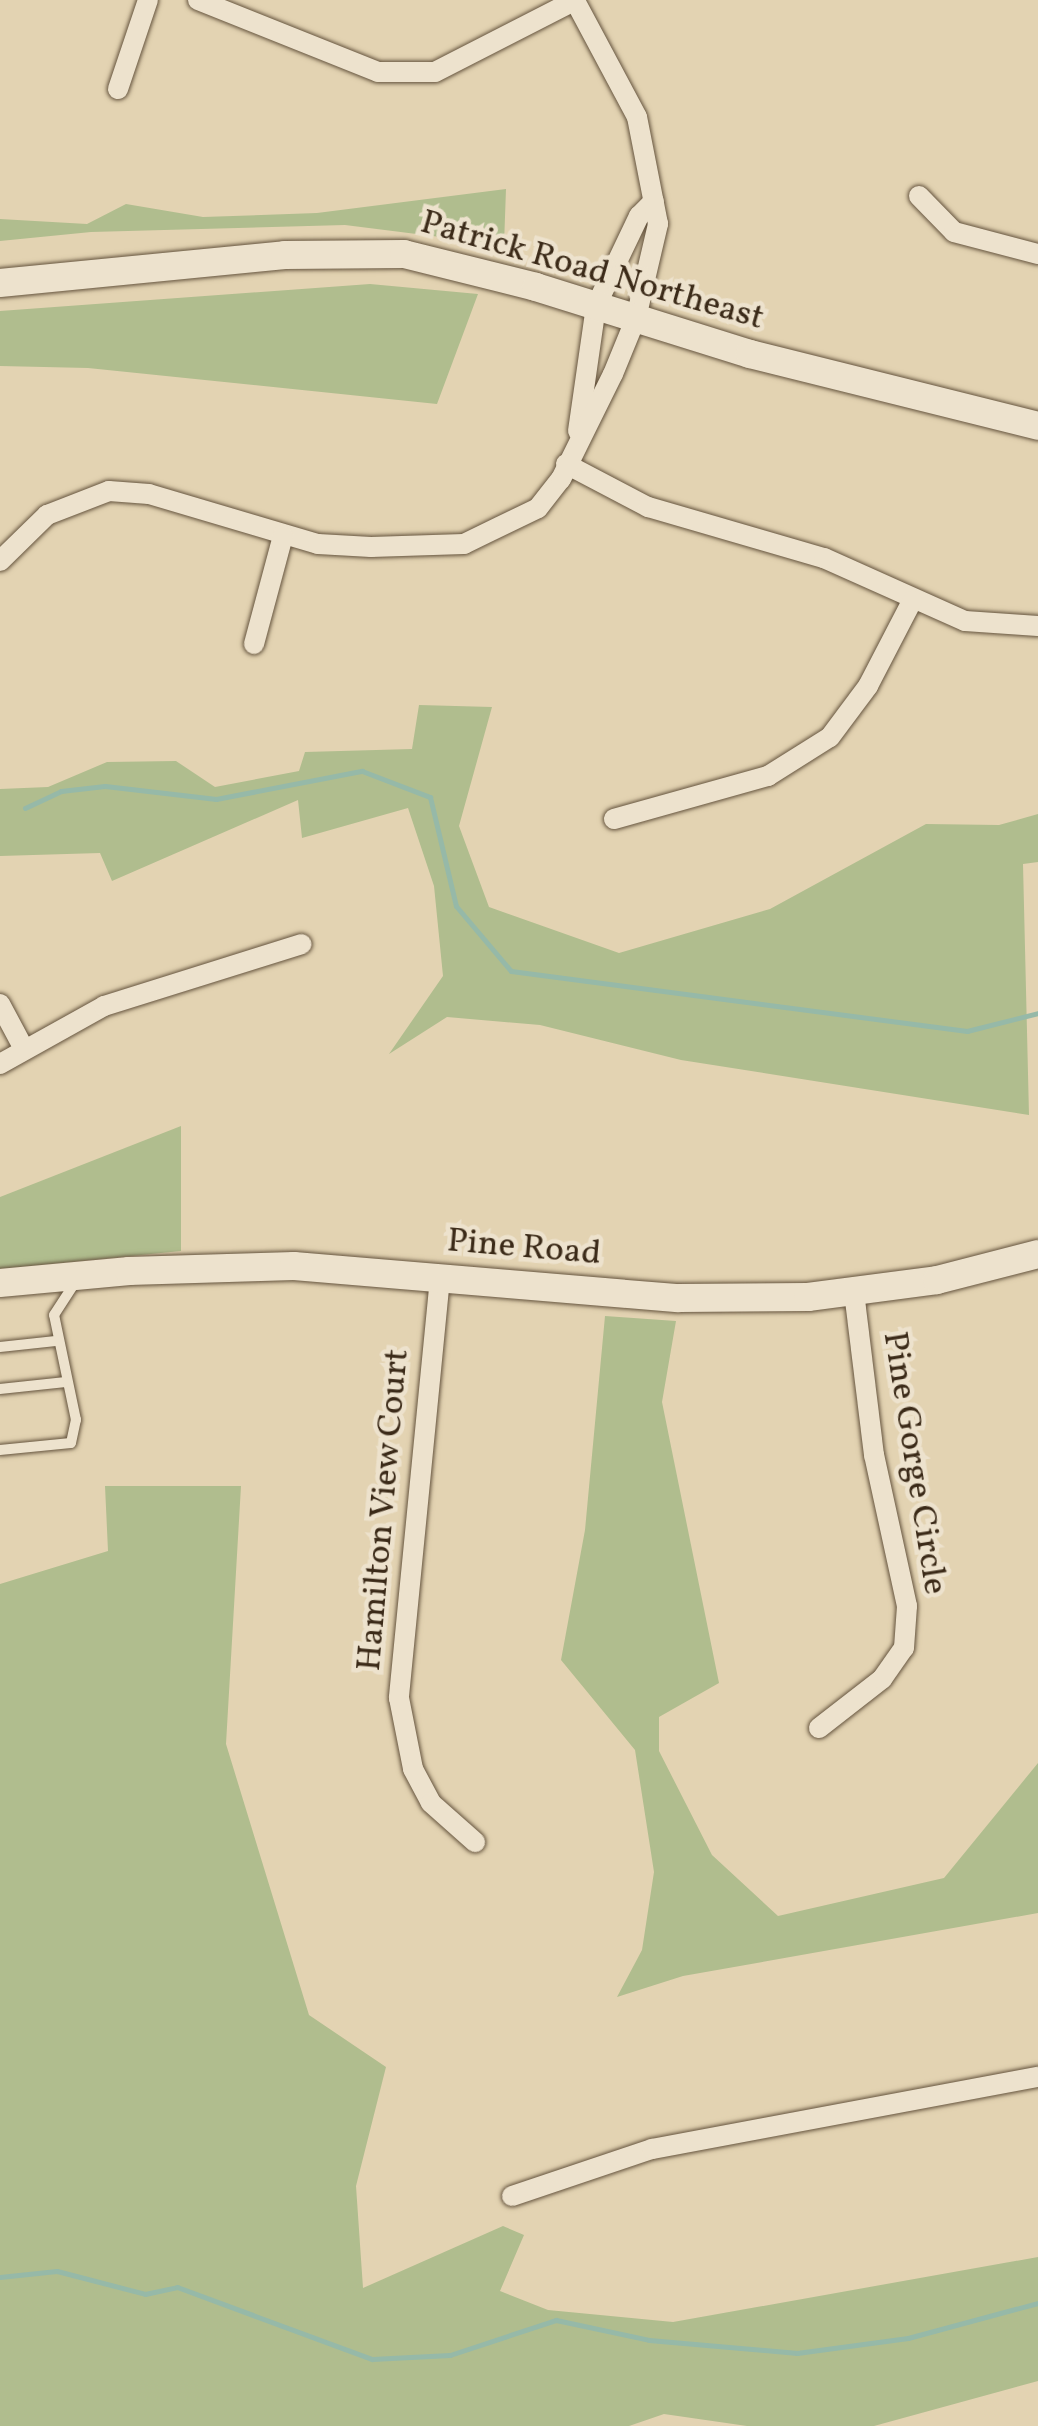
<!DOCTYPE html>
<html>
<head>
<meta charset="utf-8">
<style>
  body { margin:0 }
  #map { position:relative; width:1038px; height:2426px; overflow:hidden; background:#e3d3b2; font-family:Vollkorn,serif }
  div>[style] { position:absolute }
  [style*='--x'] { left:calc(var(--x)*1px); top:calc(var(--y)*1px); width:calc(var(--w)*1px); rotate:calc(var(--a)*1deg) }
  .green>* { inset:0; background:#b0bd8e }
  .stream>* { height:5px; margin:-2.5px; padding:0 2.5px; transform-origin:2.5px; border-radius:2.5px; background:#96b9a8 }
  .roads { filter:drop-shadow(0 0 2px #65543e) drop-shadow(0 0 2px #65543e) }
  .lane>* { height:10px; margin:-5px; padding:0 5px; transform-origin:5px; border-radius:5px; background:#ede2cd }
  .street>* { height:20px; margin:-10px; padding:0 10px; transform-origin:10px; border-radius:10px; background:#ede2cd }
  .secondary>* { height:28px; margin:-14px; padding:0 14px; transform-origin:14px; border-radius:14px; background:#ede2cd }
  span { translate:-50% -50%; white-space:nowrap; text-align:center; line-height:1.15; -webkit-text-stroke:9px #ede2cd; paint-order:stroke }
  .street-label { font-size:35px; color:#3b2a18 }
</style>
</head>
<body>
<div id="map">
  <div class="green">
    <div style="clip-path:polygon(506px 189px,504px 245px,345px 225px,91px 232px,0 241px,0 219px,87px 224px,126px 204px,203px 217px,317px 213px)"></div>
    <div style="clip-path:polygon(370px 284px,478px 294px,437px 404px,88px 368px,0 366px,0 311px)"></div>
    <div style="clip-path:polygon(419px 705px,492px 707px,459px 826px,489px 907px,619px 953px,770px 909px,926px 824px,999px 825px,1038px 814px,1038px 862px,1023px 864px,1029px 1115px,681px 1060px,540px 1025px,447px 1017px,389px 1054px,443px 976px,434px 886px,408px 808px,302px 838px,298px 800px,112px 881px,100px 853px,0 856px,0 789px,48px 787px,107px 762px,176px 761px,215px 787px,299px 771px,305px 752px,412px 749px)"></div>
    <div style="clip-path:polygon(181px 1126px,181px 1251px,0 1269px,0 1197px)"></div>
    <div style="clip-path:polygon(605px 1316px,676px 1321px,662px 1402px,719px 1683px,659px 1717px,659px 1751px,712px 1855px,778px 1916px,944px 1878px,1038px 1763px,1038px 1913px,683px 1976px,617px 1997px,642px 1950px,654px 1872px,635px 1750px,561px 1660px,585px 1530px)"></div>
    <div style="clip-path:polygon(105px 1486px,241px 1486px,226px 1744px,309px 2015px,386px 2067px,356px 2186px,363px 2288px,503px 2226px,524px 2235px,500px 2291px,548px 2310px,673px 2322px,1038px 2257px,1038px 2381px,874px 2426px,747px 2426px,664px 2414px,629px 2426px,0 2426px,0 1584px,108px 1551px)"></div>
  </div>
  <div class="stream">
    <div style="--x:25;--y:808;--w:40;--a:-25"></div>
    <div style="--x:61;--y:791;--w:44;--a:-6.5"></div>
    <div style="--x:105;--y:786;--w:112;--a:6.7"></div>
    <div style="--x:216;--y:799;--w:149;--a:-10.9"></div>
    <div style="--x:362;--y:771;--w:73;--a:20.9"></div>
    <div style="--x:430;--y:797;--w:112;--a:76.6"></div>
    <div style="--x:456;--y:906;--w:85;--a:49.8"></div>
    <div style="--x:511;--y:971;--w:460;--a:7.5"></div>
    <div style="--x:967;--y:1031;--w:73;--a:-14.2"></div>
    <div style="--x:0;--y:2277;--w:57;--a:-6"></div>
    <div style="--x:57;--y:2271;--w:91;--a:14.6"></div>
    <div style="--x:145;--y:2294;--w:33;--a:-12"></div>
    <div style="--x:177;--y:2287;--w:208;--a:20.3"></div>
    <div style="--x:372;--y:2359;--w:78;--a:-2.9"></div>
    <div style="--x:450;--y:2355;--w:112;--a:-18.3"></div>
    <div style="--x:556;--y:2320;--w:95;--a:12.1"></div>
    <div style="--x:649;--y:2340;--w:149;--a:5"></div>
    <div style="--x:797;--y:2353;--w:112;--a:-7.7"></div>
    <div style="--x:908;--y:2338;--w:135;--a:-15.1"></div>
  </div>
  <div class="roads">
    <div class="lane">
      <div style="--x:0;--y:1347;--w:56;--a:-6.1"></div>
      <div style="--x:0;--y:1389;--w:66;--a:-6.1"></div>
      <div style="--x:0;--y:1450;--w:71;--a:-5.6"></div>
      <div style="--x:71;--y:1443;--w:24;--a:-78"></div>
      <div style="--x:76;--y:1420;--w:107;--a:-101.8"></div>
      <div style="--x:54;--y:1315;--w:38;--a:-57"></div>
    </div>
    <div class="street">
      <div style="--x:198;--y:0;--w:194;--a:21.8"></div>
      <div style="--x:378;--y:72;--w:57;--a:0"></div>
      <div style="--x:435;--y:72;--w:158;--a:-27.1"></div>
      <div style="--x:118;--y:89;--w:94;--a:-71.4"></div>
      <div style="--x:919;--y:196;--w:50;--a:45.8"></div>
      <div style="--x:954;--y:232;--w:87;--a:14.7"></div>
      <div style="--x:578;--y:431;--w:126;--a:-81.8"></div>
      <div style="--x:596;--y:306;--w:100;--a:-64.5"></div>
      <div style="--x:639;--y:216;--w:21;--a:-45"></div>
      <div style="--x:566;--y:464;--w:93;--a:27.7"></div>
      <div style="--x:648;--y:507;--w:183;--a:16.2"></div>
      <div style="--x:824;--y:558;--w:154;--a:24.1"></div>
      <div style="--x:965;--y:621;--w:73;--a:3.9"></div>
      <div style="--x:0;--y:561;--w:66;--a:-44.4"></div>
      <div style="--x:47;--y:515;--w:66;--a:-21.2"></div>
      <div style="--x:109;--y:491;--w:40;--a:4.3"></div>
      <div style="--x:149;--y:494;--w:176;--a:16.5"></div>
      <div style="--x:318;--y:544;--w:53;--a:3.2"></div>
      <div style="--x:371;--y:547;--w:93;--a:-1.8"></div>
      <div style="--x:464;--y:544;--w:82;--a:-25.9"></div>
      <div style="--x:538;--y:508;--w:37;--a:-52"></div>
      <div style="--x:561;--y:479;--w:117;--a:-63.7"></div>
      <div style="--x:613;--y:374;--w:61;--a:-67.7"></div>
      <div style="--x:636;--y:318;--w:97;--a:-76.8"></div>
      <div style="--x:658;--y:224;--w:109;--a:-101.1"></div>
      <div style="--x:637;--y:117;--w:132;--a:-118.1"></div>
      <div style="--x:254;--y:644;--w:112;--a:-75"></div>
      <div style="--x:614;--y:819;--w:160;--a:-15.6"></div>
      <div style="--x:768;--y:776;--w:73;--a:-32.2"></div>
      <div style="--x:830;--y:737;--w:64;--a:-53.3"></div>
      <div style="--x:868;--y:686;--w:96;--a:-62.6"></div>
      <div style="--x:0;--y:1004;--w:51;--a:61.9"></div>
      <div style="--x:0;--y:1064;--w:119;--a:-29.1"></div>
      <div style="--x:104;--y:1006;--w:207;--a:-17.4"></div>
      <div style="--x:440;--y:1278;--w:422;--a:95.6"></div>
      <div style="--x:399;--y:1698;--w:72;--a:78.8"></div>
      <div style="--x:413;--y:1769;--w:38;--a:62"></div>
      <div style="--x:431;--y:1803;--w:59;--a:41.6"></div>
      <div style="--x:819;--y:1728;--w:80;--a:-37.9"></div>
      <div style="--x:882;--y:1679;--w:38;--a:-55"></div>
      <div style="--x:904;--y:1648;--w:42;--a:-85.9"></div>
      <div style="--x:907;--y:1606;--w:155;--a:-102.3"></div>
      <div style="--x:874;--y:1455;--w:165;--a:-97"></div>
      <div style="--x:512;--y:2196;--w:148;--a:-18.6"></div>
      <div style="--x:652;--y:2149;--w:393;--a:-10.6"></div>
    </div>
    <div class="secondary">
      <div style="--x:0;--y:283;--w:286;--a:-5.6"></div>
      <div style="--x:285;--y:255;--w:119;--a:-0.5"></div>
      <div style="--x:404;--y:254;--w:136;--a:14"></div>
      <div style="--x:536;--y:287;--w:224;--a:17.4"></div>
      <div style="--x:750;--y:354;--w:297;--a:14"></div>
      <div style="--x:0;--y:1283;--w:130;--a:-5.3"></div>
      <div style="--x:129;--y:1271;--w:165;--a:-1.7"></div>
      <div style="--x:294;--y:1266;--w:386;--a:4.8"></div>
      <div style="--x:679;--y:1298;--w:129;--a:-0.4"></div>
      <div style="--x:808;--y:1297;--w:130;--a:-7.5"></div>
      <div style="--x:937;--y:1280;--w:104;--a:-14.4"></div>
    </div>
  </div>
  <div class="street-label">
    <span style="left:592px;top:271px;rotate:16deg">Patrick Road Northeast</span>
    <span style="left:524px;top:1248px;rotate:5deg">Pine Road</span>
    <span style="left:914px;top:1463px;rotate:81deg">Pine Gorge Circle</span>
    <span style="left:384px;top:1510px;rotate:-85deg">Hamilton View Court</span>
  </div>
</div>
</body>
</html>
